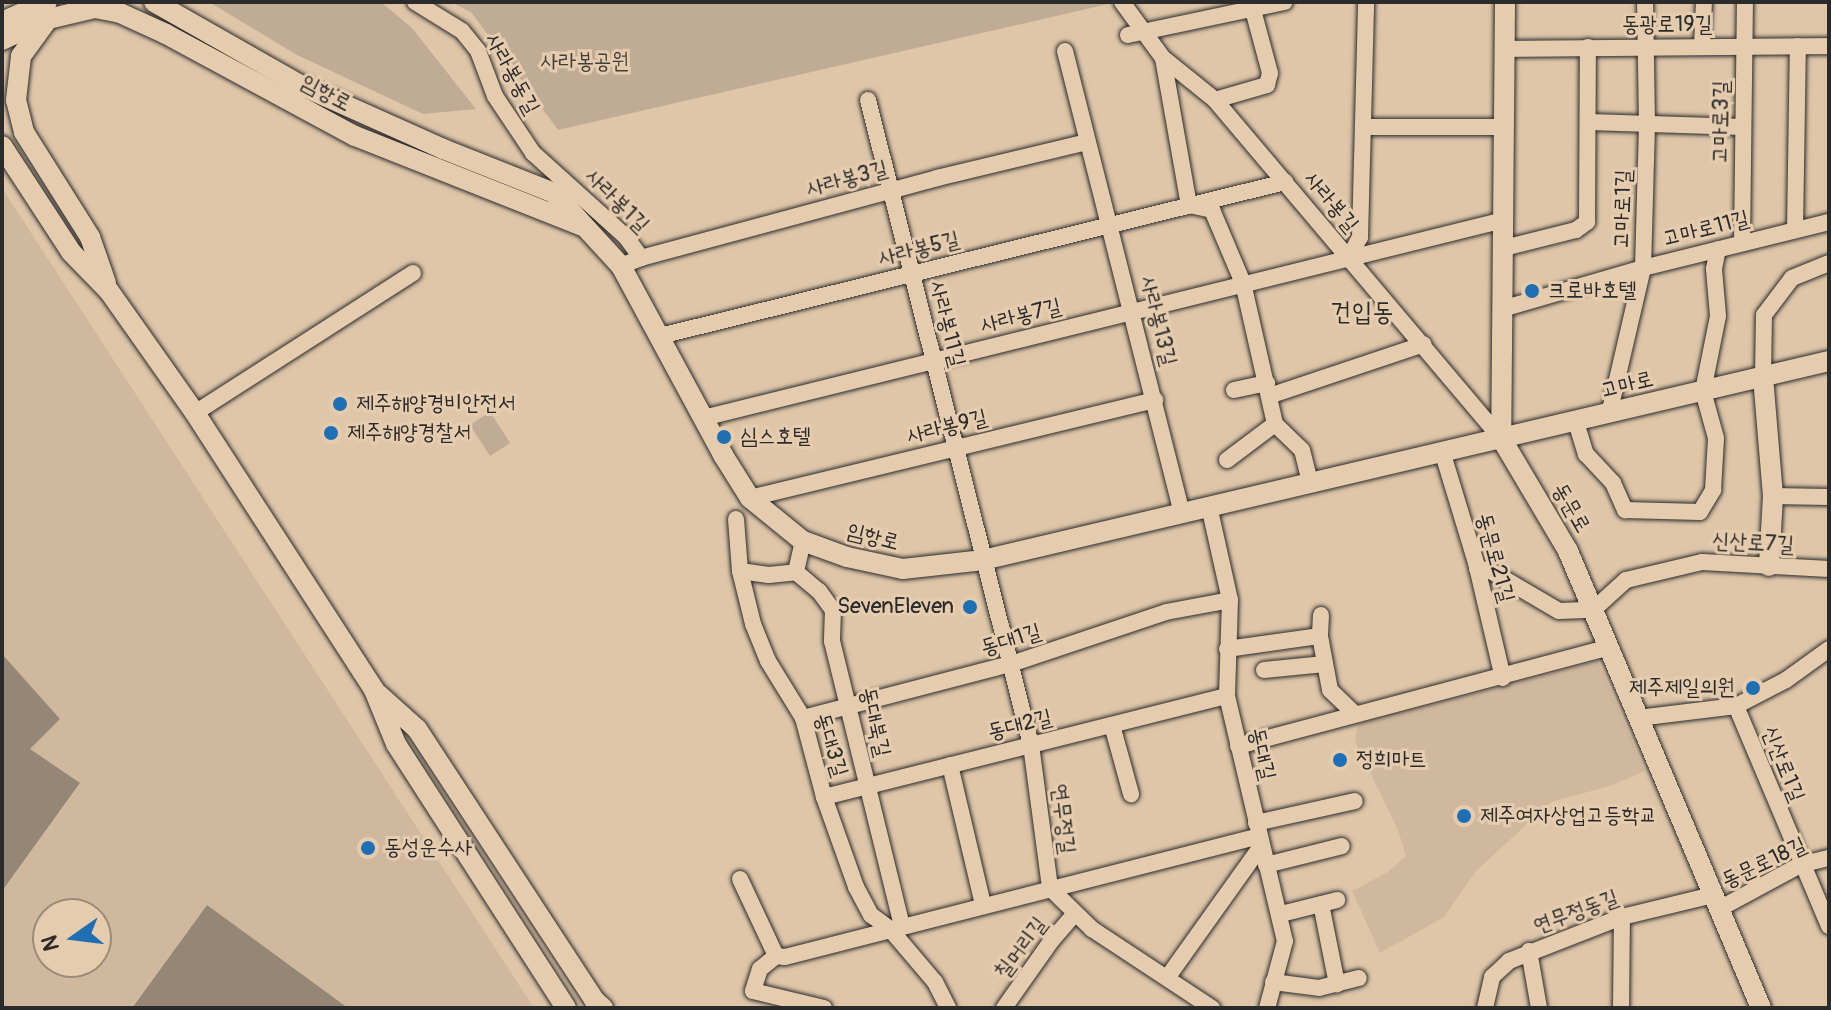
<!DOCTYPE html>
<html>
<head>
<meta charset="utf-8">
<style>
  body { margin:0 }
  #map { position:relative; width:1831px; height:1010px; overflow:hidden; background:#dfc6a9; font-family:Pangolin,"Poor Story",sans-serif }
  div>[style] { position:absolute }
  [style*='--x'] { left:calc(var(--x)*1px); top:calc(var(--y)*1px); width:calc(var(--w)*1px); rotate:calc(var(--a)*1deg) }
  .built>* { inset:0; background:#cfb89e }
  .green>* { inset:0; background:#c0ac94; transform-origin:0 0 }
  .water>* { inset:0; background:#958676 }
  .roads { filter:drop-shadow(0 0 2px #2b2b2b) drop-shadow(0 0 2px #2b2b2b) }
  .minor>* { height:16px; margin:-8px; padding:0 8px; transform-origin:8px; border-radius:8px; background:#e6ccae }
  .major>* { height:20px; margin:-10px; padding:0 10px; transform-origin:10px; border-radius:10px; background:#e6ccae }
  .dots>* { width:22px; height:22px; translate:-50% -50%; box-sizing:border-box; border:4px solid #e6ccae; border-radius:50% }
  span { translate:-50% -50%; white-space:nowrap; text-align:center; line-height:1.15; -webkit-text-stroke:6px #e6ccae; paint-order:stroke }
  .street-label { font-size:22px; color:#2b2b2b }
  .park-label { font-size:22px; color:#413e3b }
  .poi-label { font-size:22px; color:#2b2b2b }
  .left { translate:0 -50%; text-align:left }
  .right { translate:-100% -50%; text-align:right }
  .quarter-label { font-size:26px; color:#2b2b2b }
  .frame { position:absolute; inset:0; border:4px solid #2b2b2b; pointer-events:none }
  .north { position:absolute; left:32px; top:898px; width:80px; height:80px; box-sizing:border-box; background:#e6ccae; border:2px solid #9b8c7a; border-radius:50%; rotate:256deg; font-size:22px; font-weight:700; line-height:32px; text-align:center; color:#2b2b2b }
  .north::after { content:''; display:block; margin:auto; width:28px; height:36px; background:#1f6fb2; clip-path:polygon(50% 0,100% 100%,50% 72%,0 100%) }
</style>
</head>
<body>
<div id="map">
  <div class="built">
    <div style="clip-path:polygon(evenodd,2px 188px,534px 1008px,348px 1008px,207px 905px,131px 1008px,2px 1008px,2px 891px,80px 784px,29px 749px,60px 719px,2px 654px,2px 188px,48px 914px,96px 914px,96px 962px,48px 962px,48px 914px)"></div>
    <div style="clip-path:polygon(1598px 661px,1645px 771px,1610px 786px,1551px 802px,1476px 871px,1444px 917px,1380px 953px,1352px 891px,1388px 872px,1406px 856px,1398px 830px,1355px 741px,1358px 724px)"></div>
  </div>
  <div class="green">
    <div style="clip-path:polygon(209px 2px,381px 2px,412px 28px,476px 109px,423px 114px,297px 55px)"></div>
    <div style="clip-path:polygon(451px 2px,1117px 2px,558px 130px,471px 12px)"></div>
    <div style="left:490px;top:412px;width:37px;height:24px;rotate:57deg"></div>
  </div>
  <div class="water">
    <div style="clip-path:polygon(2px 654px,60px 719px,30px 749px,80px 783px,2px 891px)"></div>
    <div style="clip-path:polygon(207px 905px,348px 1008px,132px 1008px)"></div>
  </div>
  <div class="roads">
    <div class="minor">
      <div style="--x:415;--y:2;--w:55;--a:31.7"></div>
      <div style="--x:462;--y:31;--w:26;--a:51"></div>
      <div style="--x:478;--y:51;--w:48;--a:69.3"></div>
      <div style="--x:495;--y:96;--w:69;--a:56.3"></div>
      <div style="--x:533;--y:153;--w:125;--a:42.1"></div>
      <div style="--x:626;--y:237;--w:26;--a:54"></div>
      <div style="--x:1122;--y:2;--w:69;--a:53.8"></div>
      <div style="--x:1163;--y:58;--w:67;--a:38.9"></div>
      <div style="--x:1215;--y:100;--w:443;--a:49.8"></div>
      <div style="--x:1128;--y:35;--w:160;--a:-11.9"></div>
      <div style="--x:1702;--y:47;--w:45;--a:-87.5"></div>
      <div style="--x:1505;--y:49;--w:324;--a:-0.5"></div>
      <div style="--x:1065;--y:51;--w:476;--a:75.8"></div>
      <div style="--x:1163;--y:58;--w:149;--a:80"></div>
      <div style="--x:1189;--y:205;--w:24;--a:12"></div>
      <div style="--x:1212;--y:210;--w:79;--a:67"></div>
      <div style="--x:1243;--y:283;--w:145;--a:77.2"></div>
      <div style="--x:1275;--y:424;--w:37;--a:44"></div>
      <div style="--x:1302;--y:450;--w:32;--a:76"></div>
      <div style="--x:868;--y:100;--w:665;--a:75.82"></div>
      <div style="--x:1031;--y:745;--w:144;--a:82.4"></div>
      <div style="--x:1050;--y:888;--w:59;--a:44.3"></div>
      <div style="--x:1092;--y:929;--w:144;--a:33.4"></div>
      <div style="--x:1215;--y:100;--w:54;--a:-16.1"></div>
      <div style="--x:1267;--y:85;--w:12;--a:-76"></div>
      <div style="--x:1270;--y:73;--w:65;--a:-105.1"></div>
      <div style="--x:1589;--y:122;--w:154;--a:1.9"></div>
      <div style="--x:1363;--y:127;--w:141;--a:0"></div>
      <div style="--x:1795;--y:230;--w:184;--a:-89.1"></div>
      <div style="--x:1742;--y:243;--w:241;--a:-89.3"></div>
      <div style="--x:1504;--y:248;--w:74;--a:-14"></div>
      <div style="--x:1576;--y:230;--w:14;--a:-36"></div>
      <div style="--x:1587;--y:222;--w:175;--a:-89.7"></div>
      <div style="--x:1349;--y:257;--w:23;--a:-61"></div>
      <div style="--x:1360;--y:237;--w:235;--a:-88.5"></div>
      <div style="--x:621;--y:266;--w:22;--a:-22"></div>
      <div style="--x:641;--y:258;--w:307;--a:-15.1"></div>
      <div style="--x:937;--y:178;--w:154;--a:-13.5"></div>
      <div style="--x:1502;--y:309;--w:147;--a:-16.2"></div>
      <div style="--x:1643;--y:268;--w:192;--a:-13.9"></div>
      <div style="--x:660;--y:336;--w:644;--a:-13.84"></div>
      <div style="--x:1763;--y:377;--w:62;--a:-89.1"></div>
      <div style="--x:1764;--y:315;--w:46;--a:-52.9"></div>
      <div style="--x:1792;--y:278;--w:40;--a:-22"></div>
      <div style="--x:1234;--y:390;--w:34;--a:-12"></div>
      <div style="--x:1269;--y:396;--w:163;--a:-18.5"></div>
      <div style="--x:195;--y:413;--w:259;--a:-32.7"></div>
      <div style="--x:1609;--y:414;--w:150;--a:-76.9"></div>
      <div style="--x:1643;--y:268;--w:142;--a:-88.4"></div>
      <div style="--x:1647;--y:126;--w:124;--a:-90.9"></div>
      <div style="--x:703;--y:418;--w:825;--a:-13.88"></div>
      <div style="--x:1576;--y:422;--w:34;--a:73"></div>
      <div style="--x:1586;--y:454;--w:40;--a:47"></div>
      <div style="--x:1613;--y:483;--w:30;--a:66"></div>
      <div style="--x:1625;--y:510;--w:75;--a:1.5"></div>
      <div style="--x:1700;--y:512;--w:26;--a:-59"></div>
      <div style="--x:1713;--y:490;--w:52;--a:-86.7"></div>
      <div style="--x:1716;--y:438;--w:49;--a:-105.5"></div>
      <div style="--x:1703;--y:391;--w:76;--a:-78.7"></div>
      <div style="--x:1718;--y:316;--w:47;--a:-94.9"></div>
      <div style="--x:1714;--y:269;--w:20;--a:-79"></div>
      <div style="--x:1442;--y:451;--w:117;--a:73.1"></div>
      <div style="--x:1476;--y:563;--w:118;--a:76.8"></div>
      <div style="--x:1227;--y:460;--w:60;--a:-36.9"></div>
      <div style="--x:1773;--y:496;--w:56;--a:1"></div>
      <div style="--x:750;--y:498;--w:417;--a:-13.6"></div>
      <div style="--x:1209;--y:506;--w:96;--a:77.4"></div>
      <div style="--x:1230;--y:600;--w:96;--a:91.8"></div>
      <div style="--x:1227;--y:696;--w:252;--a:76.7"></div>
      <div style="--x:1285;--y:941;--w:69;--a:105"></div>
      <div style="--x:736;--y:519;--w:52;--a:85.6"></div>
      <div style="--x:740;--y:571;--w:55;--a:76.2"></div>
      <div style="--x:753;--y:624;--w:40;--a:68"></div>
      <div style="--x:768;--y:661;--w:67;--a:58.4"></div>
      <div style="--x:803;--y:718;--w:82;--a:75.1"></div>
      <div style="--x:824;--y:797;--w:96;--a:70.4"></div>
      <div style="--x:856;--y:887;--w:32;--a:62"></div>
      <div style="--x:871;--y:915;--w:24;--a:36"></div>
      <div style="--x:890;--y:929;--w:70;--a:49.7"></div>
      <div style="--x:935;--y:982;--w:29;--a:63"></div>
      <div style="--x:803;--y:541;--w:32;--a:103"></div>
      <div style="--x:796;--y:572;--w:30;--a:40"></div>
      <div style="--x:819;--y:591;--w:24;--a:54"></div>
      <div style="--x:833;--y:610;--w:31;--a:92"></div>
      <div style="--x:832;--y:641;--w:292;--a:76.2"></div>
      <div style="--x:1477;--y:569;--w:12;--a:5"></div>
      <div style="--x:1489;--y:570;--w:81;--a:30.4"></div>
      <div style="--x:1559;--y:611;--w:34;--a:-2"></div>
      <div style="--x:1593;--y:610;--w:45;--a:-42.3"></div>
      <div style="--x:1626;--y:580;--w:78;--a:-13.3"></div>
      <div style="--x:1702;--y:562;--w:127;--a:3.2"></div>
      <div style="--x:740;--y:571;--w:29;--a:8"></div>
      <div style="--x:769;--y:575;--w:27;--a:-6"></div>
      <div style="--x:1321;--y:615;--w:21;--a:93"></div>
      <div style="--x:1320;--y:636;--w:55;--a:79.5"></div>
      <div style="--x:1330;--y:690;--w:35;--a:44"></div>
      <div style="--x:1227;--y:649;--w:94;--a:-8"></div>
      <div style="--x:1264;--y:670;--w:61;--a:-5.6"></div>
      <div style="--x:1736;--y:706;--w:239;--a:67.1"></div>
      <div style="--x:803;--y:718;--w:215;--a:-14.6"></div>
      <div style="--x:1011;--y:664;--w:163;--a:-18.5"></div>
      <div style="--x:1166;--y:612;--w:65;--a:-10.6"></div>
      <div style="--x:1638;--y:718;--w:99;--a:-7"></div>
      <div style="--x:1736;--y:706;--w:56;--a:-27.5"></div>
      <div style="--x:1786;--y:680;--w:53;--a:-35.8"></div>
      <div style="--x:1112;--y:725;--w:72;--a:74.6"></div>
      <div style="--x:1238;--y:746;--w:384;--a:-14.9"></div>
      <div style="--x:950;--y:765;--w:144;--a:76.7"></div>
      <div style="--x:824;--y:797;--w:415;--a:-14.1"></div>
      <div style="--x:1256;--y:823;--w:101;--a:-12.5"></div>
      <div style="--x:1266;--y:865;--w:78;--a:-14"></div>
      <div style="--x:740;--y:879;--w:85;--a:64.9"></div>
      <div style="--x:1321;--y:904;--w:82;--a:78.7"></div>
      <div style="--x:1719;--y:909;--w:92;--a:-28.5"></div>
      <div style="--x:1800;--y:865;--w:30;--a:-14"></div>
      <div style="--x:1281;--y:914;--w:58;--a:-14"></div>
      <div style="--x:1529;--y:951;--w:58;--a:80"></div>
      <div style="--x:776;--y:956;--w:9;--a:6"></div>
      <div style="--x:785;--y:957;--w:489;--a:-14.3"></div>
      <div style="--x:776;--y:956;--w:21;--a:141"></div>
      <div style="--x:760;--y:969;--w:23;--a:108"></div>
      <div style="--x:753;--y:991;--w:73;--a:13.5"></div>
      <div style="--x:1167;--y:978;--w:162;--a:-54.5"></div>
      <div style="--x:1273;--y:982;--w:46;--a:7.4"></div>
      <div style="--x:1319;--y:988;--w:41;--a:-14"></div>
      <div style="--x:1004;--y:1008;--w:83;--a:-54.8"></div>
      <div style="--x:1052;--y:940;--w:33;--a:-49"></div>
      <div style="--x:1485;--y:1008;--w:32;--a:-77"></div>
      <div style="--x:1492;--y:977;--w:23;--a:-43"></div>
      <div style="--x:1509;--y:961;--w:121;--a:-21.3"></div>
      <div style="--x:1622;--y:917;--w:94;--a:-13.6"></div>
      <div style="--x:1621;--y:1008;--w:91;--a:-89.4"></div>
    </div>
    <div class="major">
      <div style="--x:154;--y:2;--w:168;--a:29.6"></div>
      <div style="--x:300;--y:85;--w:157;--a:24.1"></div>
      <div style="--x:443;--y:149;--w:119;--a:21.6"></div>
      <div style="--x:554;--y:193;--w:99;--a:47.5"></div>
      <div style="--x:621;--y:266;--w:215;--a:61.6"></div>
      <div style="--x:723;--y:455;--w:51;--a:57.9"></div>
      <div style="--x:750;--y:498;--w:68;--a:39.1"></div>
      <div style="--x:803;--y:541;--w:47;--a:20"></div>
      <div style="--x:847;--y:557;--w:57;--a:12.1"></div>
      <div style="--x:903;--y:569;--w:81;--a:-6.4"></div>
      <div style="--x:983;--y:560;--w:869;--a:-13.24"></div>
      <div style="--x:1505;--y:2;--w:436;--a:90.5"></div>
      <div style="--x:1501;--y:438;--w:131;--a:59.3"></div>
      <div style="--x:1568;--y:551;--w:496;--a:67.1"></div>
      <div style="--x:2;--y:22;--w:49;--a:-24"></div>
      <div style="--x:2;--y:40;--w:47;--a:-24.9"></div>
      <div style="--x:2;--y:146;--w:126;--a:56.9"></div>
      <div style="--x:71;--y:252;--w:54;--a:45.7"></div>
      <div style="--x:109;--y:291;--w:149;--a:54.8"></div>
      <div style="--x:195;--y:413;--w:330;--a:57.1"></div>
      <div style="--x:374;--y:690;--w:58;--a:67.8"></div>
      <div style="--x:396;--y:744;--w:314;--a:57.2"></div>
      <div style="--x:106;--y:283;--w:49;--a:-109.2"></div>
      <div style="--x:90;--y:237;--w:124;--a:-122.2"></div>
      <div style="--x:24;--y:132;--w:33;--a:-104"></div>
      <div style="--x:16;--y:100;--w:44;--a:-83.5"></div>
      <div style="--x:21;--y:56;--w:46;--a:-53.9"></div>
      <div style="--x:48;--y:19;--w:48;--a:-13.2"></div>
      <div style="--x:95;--y:8;--w:25;--a:11"></div>
      <div style="--x:120;--y:13;--w:51;--a:24.5"></div>
      <div style="--x:166;--y:34;--w:215;--a:28.4"></div>
      <div style="--x:355;--y:136;--w:244;--a:21.6"></div>
      <div style="--x:1763;--y:377;--w:119;--a:85.2"></div>
      <div style="--x:1773;--y:496;--w:70;--a:93.3"></div>
      <div style="--x:378;--y:694;--w:52;--a:41.9"></div>
      <div style="--x:417;--y:729;--w:324;--a:56.8"></div>
      <div style="--x:594;--y:1000;--w:12;--a:42"></div>
    </div>
  </div>
  <div class="dots">
    <div style="left:1532px;top:291px;background:#1f6fb2"></div>
    <div style="left:340px;top:404px;background:#1f6fb2"></div>
    <div style="left:331px;top:433px;background:#1f6fb2"></div>
    <div style="left:724px;top:437px;background:#1f6fb2"></div>
    <div style="left:970px;top:607px;background:#1f6fb2"></div>
    <div style="left:1753px;top:688px;background:#1f6fb2"></div>
    <div style="left:1340px;top:760px;background:#1f6fb2"></div>
    <div style="left:1464px;top:816px;background:#1f6fb2"></div>
    <div style="left:368px;top:848px;background:#1f6fb2"></div>
  </div>
  <div class="street-label">
    <span style="left:1667px;top:25px">동광로19길</span>
    <span style="left:512px;top:74px;rotate:61deg">사라봉동길</span>
    <span style="left:326px;top:93px;rotate:28deg">임항로</span>
    <span style="left:1721px;top:122px;rotate:-89deg">고마로3길</span>
    <span style="left:847px;top:179px;rotate:-15deg">사라봉3길</span>
    <span style="left:617px;top:201px;rotate:45deg">사라봉1길</span>
    <span style="left:1331px;top:202px;rotate:50deg">사라봉길</span>
    <span style="left:1623px;top:209px;rotate:-88deg">고마로1길</span>
    <span style="left:1706px;top:229px;rotate:-14deg">고마로11길</span>
    <span style="left:919px;top:249px;rotate:-14deg">사라봉5길</span>
    <span style="left:1021px;top:316px;rotate:-14deg">사라봉7길</span>
    <span style="left:1158px;top:321px;rotate:76deg">사라봉13길</span>
    <span style="left:947px;top:324px;rotate:76deg">사라봉11길</span>
    <span style="left:1627px;top:385px;rotate:-14deg">고마로</span>
    <span style="left:947px;top:427px;rotate:-14deg">사라봉9길</span>
    <span style="left:1571px;top:508px;rotate:60deg">동문로</span>
    <span style="left:873px;top:537px;rotate:14deg">임항로</span>
    <span style="left:1753px;top:543px;rotate:3deg">신산로7길</span>
    <span style="left:1495px;top:558px;rotate:75deg">동문로21길</span>
    <span style="left:1011px;top:640px;rotate:-17deg">동대1길</span>
    <span style="left:875px;top:722px;rotate:77deg">동대북길</span>
    <span style="left:1020px;top:725px;rotate:-14deg">동대2길</span>
    <span style="left:831px;top:745px;rotate:73deg">동대3길</span>
    <span style="left:1262px;top:754px;rotate:77deg">동대길</span>
    <span style="left:1783px;top:764px;rotate:68deg">신산로1길</span>
    <span style="left:1063px;top:819px;rotate:83deg">연무정길</span>
    <span style="left:1764px;top:863px;rotate:-25deg">동문로18길</span>
    <span style="left:1576px;top:912px;rotate:-20deg">연무정동길</span>
    <span style="left:1021px;top:948px;rotate:-53deg">칠머리길</span>
  </div>
  <div class="park-label">
    <span style="left:585px;top:62px">사라봉공원</span>
  </div>
  <div class="poi-label">
    <span class="left" style="left:1548px;top:291px">크로바호텔</span>
    <span class="left" style="left:356px;top:404px">제주해양경비안전서</span>
    <span class="left" style="left:347px;top:433px">제주해양경찰서</span>
    <span class="left" style="left:740px;top:437px">심스호텔</span>
    <span class="right" style="left:954px;top:607px">SevenEleven</span>
    <span class="right" style="left:1735px;top:688px">제주제일의원</span>
    <span class="left" style="left:1356px;top:760px">정희마트</span>
    <span class="left" style="left:1480px;top:816px">제주여자상업고등학교</span>
    <span class="left" style="left:384px;top:848px">동성운수사</span>
  </div>
  <div class="quarter-label">
    <span style="left:1362px;top:313px">건입동</span>
  </div>
  <div class="frame"></div>
  <div class="north">N</div>
</div>
</body>
</html>
